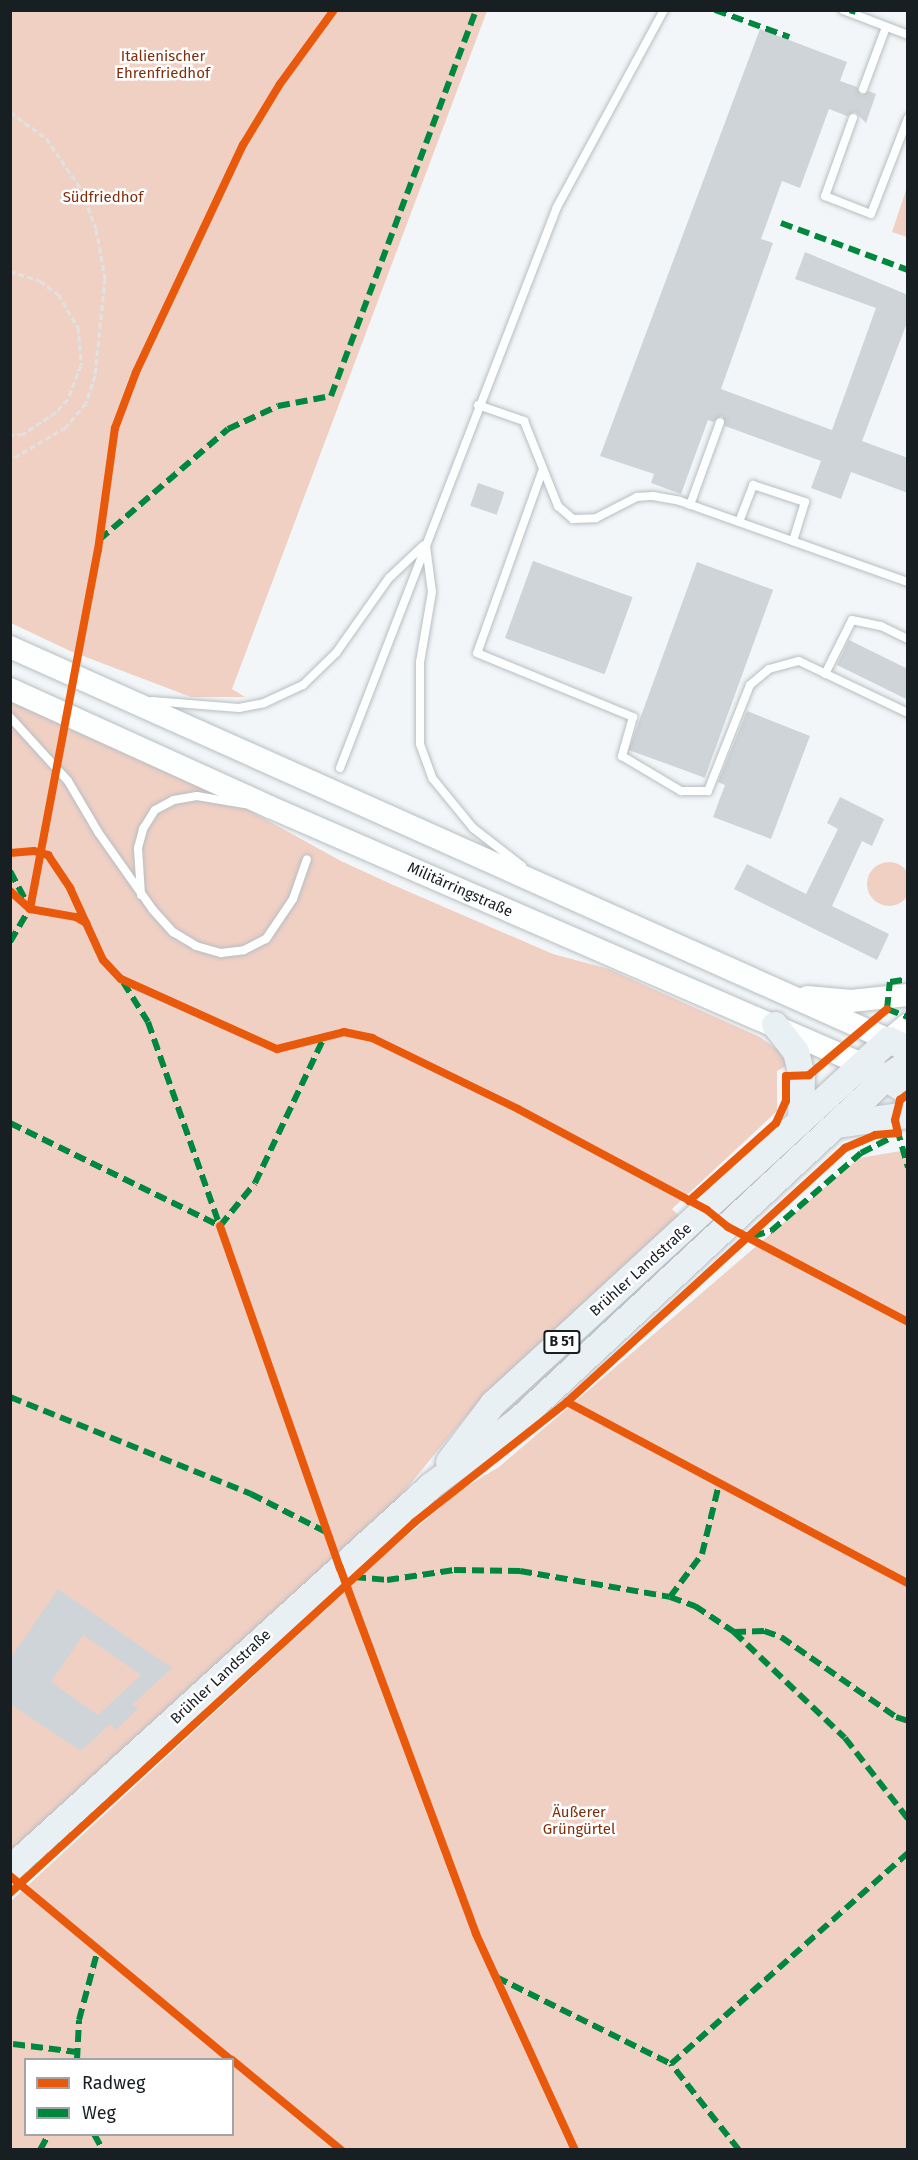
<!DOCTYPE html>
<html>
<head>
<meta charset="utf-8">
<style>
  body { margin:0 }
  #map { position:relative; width:918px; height:2160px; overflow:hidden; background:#f2f6f8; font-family:"Fira Sans",sans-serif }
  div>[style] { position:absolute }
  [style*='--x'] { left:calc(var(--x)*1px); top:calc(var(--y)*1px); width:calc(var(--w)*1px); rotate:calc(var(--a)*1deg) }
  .green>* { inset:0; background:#f1d0c4 }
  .round { border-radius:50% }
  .building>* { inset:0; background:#cfd4d8; transform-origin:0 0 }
  .path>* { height:3px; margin-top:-1.5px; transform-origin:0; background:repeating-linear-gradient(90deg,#e0e2e2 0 6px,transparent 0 9px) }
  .roads { filter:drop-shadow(0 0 2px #b8bec1) drop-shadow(0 0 2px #b8bec1) }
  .service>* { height:8px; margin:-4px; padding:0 4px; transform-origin:4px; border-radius:4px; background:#fdfefe }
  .secondary>* { height:22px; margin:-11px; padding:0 11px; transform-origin:11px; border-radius:11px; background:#fdfefe }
  .primary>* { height:26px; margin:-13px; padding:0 13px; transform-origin:13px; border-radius:13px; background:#e9f0f4 }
  .path-bridge>* { height:3px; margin-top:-1.5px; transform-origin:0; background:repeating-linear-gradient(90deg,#e0e2e2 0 6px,transparent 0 9px) }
  .quiet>* { height:6px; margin-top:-3px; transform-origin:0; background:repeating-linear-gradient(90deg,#00873e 0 12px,transparent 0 18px) }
  .cycleway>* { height:8px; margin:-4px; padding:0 4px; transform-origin:4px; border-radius:4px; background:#e8590c }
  span { translate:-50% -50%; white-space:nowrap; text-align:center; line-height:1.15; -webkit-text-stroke:5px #fff; paint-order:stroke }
  .shield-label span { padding:2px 4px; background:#fff; border:2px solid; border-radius:4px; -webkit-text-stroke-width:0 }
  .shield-label { font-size:14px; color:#171f23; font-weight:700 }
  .park-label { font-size:15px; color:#812e0b }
  .street-label { font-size:15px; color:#171f23 }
  .frame { position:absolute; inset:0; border:12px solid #171f23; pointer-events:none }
  .legend { position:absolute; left:24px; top:2058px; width:210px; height:78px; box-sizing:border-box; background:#fff; border:2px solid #a2a5a7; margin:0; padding:8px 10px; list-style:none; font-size:18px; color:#171f23 }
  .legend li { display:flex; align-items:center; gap:12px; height:30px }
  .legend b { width:30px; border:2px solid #a2a5a7 }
</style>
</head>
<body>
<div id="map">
  <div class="green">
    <div style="clip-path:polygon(10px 11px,487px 11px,232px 689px,245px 697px,191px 697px,70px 651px,11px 623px)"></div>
    <div style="clip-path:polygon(907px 187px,908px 237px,907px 237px,892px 232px)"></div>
    <div style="clip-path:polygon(10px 700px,216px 792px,341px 861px,391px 884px,553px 954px,609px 969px,760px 1037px,778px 1050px,788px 1065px,777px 1071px,777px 1111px,672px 1209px,680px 1217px,467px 1415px,396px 1501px,10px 1854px)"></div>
    <div class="round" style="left:867px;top:862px;width:44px;height:44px"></div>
    <div style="clip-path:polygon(evenodd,907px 1150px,907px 2149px,11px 2149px,11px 1901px,388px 1552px,462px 1489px,499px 1467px,859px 1158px,907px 1150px,26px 2060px,232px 2060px,232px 2134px,26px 2134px,26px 2060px)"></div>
  </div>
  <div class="building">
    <div style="clip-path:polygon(760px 29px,847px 62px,840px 81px,857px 87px,861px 95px,869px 91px,876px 94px,866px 123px,855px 112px,847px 116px,829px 109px,800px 188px,782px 181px,761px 239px,773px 243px,721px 389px,832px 430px,876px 308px,795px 279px,805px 252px,908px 295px,908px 320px,862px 441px,908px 458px,908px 493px,851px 472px,841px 499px,811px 488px,821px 461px,725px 426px,722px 416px,713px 422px,708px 420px,681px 494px,651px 483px,654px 474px,600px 456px)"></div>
    <div style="left:478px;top:483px;width:28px;height:24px;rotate:19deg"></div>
    <div style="left:533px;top:561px;width:106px;height:82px;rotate:20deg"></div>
    <div style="left:697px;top:562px;width:81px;height:200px;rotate:20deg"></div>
    <div style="clip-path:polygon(849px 640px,908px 669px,908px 700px,837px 665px)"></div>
    <div style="clip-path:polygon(747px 711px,810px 736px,771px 839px,713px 817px,725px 785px,718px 782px)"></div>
    <div style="clip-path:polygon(840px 797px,884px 819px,872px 846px,862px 841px,832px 906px,889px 934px,877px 960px,734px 889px,747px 864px,806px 894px,838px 829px,827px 823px)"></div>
    <div style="clip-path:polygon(evenodd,58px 1589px,172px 1668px,133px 1704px,138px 1709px,116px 1730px,110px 1724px,81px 1751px,10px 1704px,10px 1659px,58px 1589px,83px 1635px,141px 1675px,98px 1715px,51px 1682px,83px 1635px)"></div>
  </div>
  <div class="path">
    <div style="--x:10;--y:112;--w:44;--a:35.8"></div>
    <div style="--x:46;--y:138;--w:63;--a:55.3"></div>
    <div style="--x:82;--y:190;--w:41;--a:70.3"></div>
    <div style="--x:96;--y:229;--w:50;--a:79.6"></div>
    <div style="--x:105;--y:278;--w:98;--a:95.9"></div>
    <div style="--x:95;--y:375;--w:29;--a:108"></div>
    <div style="--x:86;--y:403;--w:31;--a:130"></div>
    <div style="--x:66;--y:427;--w:65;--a:149.5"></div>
    <div style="--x:10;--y:271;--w:32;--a:18"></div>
    <div style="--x:40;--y:281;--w:22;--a:36"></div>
    <div style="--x:58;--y:294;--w:39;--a:59"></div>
    <div style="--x:78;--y:327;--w:38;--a:85"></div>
    <div style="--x:81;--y:365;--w:36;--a:111"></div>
    <div style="--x:68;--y:399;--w:18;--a:133"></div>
    <div style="--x:56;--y:412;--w:40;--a:146"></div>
    <div style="--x:23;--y:434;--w:13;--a:176"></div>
    <div style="--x:567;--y:1402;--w:386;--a:28"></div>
  </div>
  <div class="roads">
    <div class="service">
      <div style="--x:843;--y:10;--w:70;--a:21"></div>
      <div style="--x:863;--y:89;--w:66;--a:-69.6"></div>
      <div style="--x:853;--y:118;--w:83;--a:109.7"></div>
      <div style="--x:825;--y:196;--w:49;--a:21.4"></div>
      <div style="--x:871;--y:214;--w:103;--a:-68.9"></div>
      <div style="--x:478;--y:405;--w:49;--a:19.2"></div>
      <div style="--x:524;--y:421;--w:92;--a:68.2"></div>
      <div style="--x:558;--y:506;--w:20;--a:41"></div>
      <div style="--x:573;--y:519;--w:23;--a:-2"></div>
      <div style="--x:596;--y:518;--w:46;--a:-27.1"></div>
      <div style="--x:637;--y:497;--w:16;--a:-4"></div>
      <div style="--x:653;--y:496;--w:27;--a:10"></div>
      <div style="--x:680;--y:501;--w:242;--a:19.6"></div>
      <div style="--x:543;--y:469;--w:195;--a:109.7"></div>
      <div style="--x:477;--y:653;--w:169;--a:22.3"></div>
      <div style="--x:633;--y:717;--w:41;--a:105.8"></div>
      <div style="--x:622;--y:756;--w:69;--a:30.7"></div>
      <div style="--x:681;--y:791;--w:27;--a:0"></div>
      <div style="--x:708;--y:791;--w:114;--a:-68.4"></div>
      <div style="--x:750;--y:685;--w:25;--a:-40"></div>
      <div style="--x:769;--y:669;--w:31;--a:-15"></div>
      <div style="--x:799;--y:661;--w:121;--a:25.5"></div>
      <div style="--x:690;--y:505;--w:88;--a:-70.1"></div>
      <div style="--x:739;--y:522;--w:40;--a:-69"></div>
      <div style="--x:753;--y:485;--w:55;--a:18.1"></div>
      <div style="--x:805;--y:502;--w:41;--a:107.1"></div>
      <div style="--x:426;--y:546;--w:46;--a:82.6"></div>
      <div style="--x:432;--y:592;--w:71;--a:99.7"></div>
      <div style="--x:420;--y:662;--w:82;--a:90"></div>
      <div style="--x:420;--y:744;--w:37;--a:70"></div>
      <div style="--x:433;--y:779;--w:63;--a:50.8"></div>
      <div style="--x:473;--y:828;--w:62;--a:37.8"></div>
      <div style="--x:825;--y:674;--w:60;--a:-63.4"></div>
      <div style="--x:852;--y:620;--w:30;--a:12"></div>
      <div style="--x:881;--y:626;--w:30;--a:26"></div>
      <div style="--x:152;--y:701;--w:87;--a:4.6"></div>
      <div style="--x:239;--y:708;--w:25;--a:-11"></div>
      <div style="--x:264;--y:703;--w:43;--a:-24.8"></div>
      <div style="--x:303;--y:685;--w:46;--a:-44.1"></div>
      <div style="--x:336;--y:653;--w:92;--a:-54.8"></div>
      <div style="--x:389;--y:578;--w:47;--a:-43.3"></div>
      <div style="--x:10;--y:717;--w:86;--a:47.8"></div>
      <div style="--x:68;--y:781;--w:59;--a:59.5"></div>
      <div style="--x:98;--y:832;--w:95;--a:54.8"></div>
      <div style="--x:153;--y:910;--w:30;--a:48"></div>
      <div style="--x:173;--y:932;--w:27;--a:31"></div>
      <div style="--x:196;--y:946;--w:26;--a:16"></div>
      <div style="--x:221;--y:953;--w:23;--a:-7"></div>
      <div style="--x:244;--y:950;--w:25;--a:-27"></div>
      <div style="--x:266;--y:939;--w:48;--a:-56"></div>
      <div style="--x:293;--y:899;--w:42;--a:-70.7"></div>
      <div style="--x:340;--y:768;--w:602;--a:-68.85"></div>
      <div style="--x:557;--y:207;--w:224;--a:-61.5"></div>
      <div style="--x:141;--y:895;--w:47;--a:-93.7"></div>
      <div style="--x:138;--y:848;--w:20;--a:-75"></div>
      <div style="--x:143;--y:829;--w:22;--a:-58"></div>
      <div style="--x:155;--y:810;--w:21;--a:-28"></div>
      <div style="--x:174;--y:800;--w:23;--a:-10"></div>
      <div style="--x:197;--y:796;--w:48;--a:9.7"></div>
    </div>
    <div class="secondary">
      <div style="--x:10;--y:647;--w:963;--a:24.09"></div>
      <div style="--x:889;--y:1040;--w:25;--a:-40"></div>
      <div style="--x:10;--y:689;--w:286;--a:24.4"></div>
      <div style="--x:270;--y:807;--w:648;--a:23.48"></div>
      <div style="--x:807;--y:997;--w:44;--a:5.2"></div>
      <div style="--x:851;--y:1001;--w:57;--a:-6"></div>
    </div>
    <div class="primary">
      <div style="--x:775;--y:1025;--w:34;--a:52"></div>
      <div style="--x:796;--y:1052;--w:25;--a:76"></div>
      <div style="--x:802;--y:1076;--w:45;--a:91.3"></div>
      <div style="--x:872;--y:1070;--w:42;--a:31.4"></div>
      <div style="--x:836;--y:1125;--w:73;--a:-7.9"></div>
      <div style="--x:449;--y:1462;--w:73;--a:-52.8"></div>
      <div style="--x:493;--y:1404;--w:538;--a:-42.59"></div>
      <div style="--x:889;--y:1040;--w:21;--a:25"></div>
      <div style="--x:10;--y:1869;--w:569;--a:-42.29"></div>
      <div style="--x:431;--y:1486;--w:110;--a:-36.9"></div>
      <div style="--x:519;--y:1420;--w:502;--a:-42.98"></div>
      <div style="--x:886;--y:1078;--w:27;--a:-34"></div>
    </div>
  </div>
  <div class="path-bridge">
    <div style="--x:33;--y:897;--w:353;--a:-79.4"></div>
  </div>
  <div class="quiet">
    <div style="--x:715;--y:10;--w:79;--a:20"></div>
    <div style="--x:852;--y:14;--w:4;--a:-76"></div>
    <div style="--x:781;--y:223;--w:135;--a:20.3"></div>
    <div style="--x:99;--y:540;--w:170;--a:-40.7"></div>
    <div style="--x:228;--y:429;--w:55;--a:-24.7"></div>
    <div style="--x:278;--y:406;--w:54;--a:-10.7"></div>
    <div style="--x:331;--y:396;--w:412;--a:-69.4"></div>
    <div style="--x:10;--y:871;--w:34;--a:62"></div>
    <div style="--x:10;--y:942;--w:42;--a:-59.7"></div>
    <div style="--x:123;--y:982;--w:47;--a:58"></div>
    <div style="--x:148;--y:1022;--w:223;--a:70.6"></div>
    <div style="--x:887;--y:1009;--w:27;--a:-84"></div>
    <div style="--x:890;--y:982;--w:18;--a:-9"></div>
    <div style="--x:887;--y:1009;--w:22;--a:21"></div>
    <div style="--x:10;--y:1123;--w:234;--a:26.1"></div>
    <div style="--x:897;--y:1129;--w:40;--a:74"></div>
    <div style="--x:220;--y:1226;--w:55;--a:-50.9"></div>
    <div style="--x:255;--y:1183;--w:161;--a:-64.6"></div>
    <div style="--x:753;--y:1236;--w:19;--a:-16"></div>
    <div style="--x:771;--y:1231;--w:119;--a:-40.9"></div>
    <div style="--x:861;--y:1153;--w:33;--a:-27"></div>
    <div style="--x:10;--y:1397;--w:260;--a:21.9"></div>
    <div style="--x:251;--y:1494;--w:86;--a:26.9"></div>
    <div style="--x:354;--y:1577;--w:33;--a:5"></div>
    <div style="--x:387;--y:1580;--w:68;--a:-8.5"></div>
    <div style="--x:454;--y:1570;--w:66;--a:0.9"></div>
    <div style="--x:520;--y:1571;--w:152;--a:9.8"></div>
    <div style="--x:670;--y:1597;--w:27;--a:20"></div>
    <div style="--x:695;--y:1606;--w:47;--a:33.7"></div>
    <div style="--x:734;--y:1632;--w:153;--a:43.7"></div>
    <div style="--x:845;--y:1738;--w:103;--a:52.1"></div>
    <div style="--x:670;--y:1597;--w:54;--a:-53.3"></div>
    <div style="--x:702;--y:1554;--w:72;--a:-76.3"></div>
    <div style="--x:734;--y:1632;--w:30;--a:-2"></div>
    <div style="--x:764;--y:1631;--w:18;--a:19"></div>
    <div style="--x:781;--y:1637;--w:140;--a:34.8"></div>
    <div style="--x:896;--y:1717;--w:13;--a:18"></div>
    <div style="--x:496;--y:1977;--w:195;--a:26.4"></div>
    <div style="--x:13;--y:2044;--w:64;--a:7.1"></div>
    <div style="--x:77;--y:2060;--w:40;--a:-87.1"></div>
    <div style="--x:79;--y:2020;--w:73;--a:-75"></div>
    <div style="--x:94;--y:2134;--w:18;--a:61"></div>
    <div style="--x:40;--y:2150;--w:18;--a:-61"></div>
    <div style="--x:739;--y:2150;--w:110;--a:-128.3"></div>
    <div style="--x:671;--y:2064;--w:317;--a:-41.7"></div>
  </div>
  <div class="cycleway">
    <div style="--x:10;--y:853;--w:24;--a:-5"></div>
    <div style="--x:34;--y:851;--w:15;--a:16"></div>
    <div style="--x:48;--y:855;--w:40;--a:56"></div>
    <div style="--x:70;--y:888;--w:79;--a:65.4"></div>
    <div style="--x:103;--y:960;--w:26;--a:47"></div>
    <div style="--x:121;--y:979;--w:171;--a:24.2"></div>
    <div style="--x:277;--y:1049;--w:69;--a:-14.2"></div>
    <div style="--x:344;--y:1032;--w:29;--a:12"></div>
    <div style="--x:372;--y:1038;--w:162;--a:25.9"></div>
    <div style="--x:518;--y:1109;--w:214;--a:28.1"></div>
    <div style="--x:707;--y:1210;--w:27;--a:39"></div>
    <div style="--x:728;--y:1227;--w:204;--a:27.8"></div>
    <div style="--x:10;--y:891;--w:27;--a:42"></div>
    <div style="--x:30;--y:909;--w:47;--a:9.9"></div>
    <div style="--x:76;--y:917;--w:12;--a:31"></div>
    <div style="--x:30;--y:909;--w:365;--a:-79.3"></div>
    <div style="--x:98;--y:550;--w:123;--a:-82.1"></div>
    <div style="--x:115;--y:428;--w:60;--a:-69.4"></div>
    <div style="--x:136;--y:372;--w:251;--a:-64.8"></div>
    <div style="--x:243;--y:145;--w:71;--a:-58.8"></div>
    <div style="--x:280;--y:84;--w:92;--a:-53.9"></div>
    <div style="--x:689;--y:1201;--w:117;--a:-41.9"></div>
    <div style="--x:776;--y:1123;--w:24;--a:-66"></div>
    <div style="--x:786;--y:1101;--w:25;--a:-90"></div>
    <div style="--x:786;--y:1076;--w:23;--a:-2"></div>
    <div style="--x:809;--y:1075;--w:102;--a:-40.2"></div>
    <div style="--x:220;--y:1226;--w:362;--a:70.7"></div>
    <div style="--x:340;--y:1568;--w:390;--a:69.6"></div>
    <div style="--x:476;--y:1934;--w:238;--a:65.4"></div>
    <div style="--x:567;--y:1402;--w:386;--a:28"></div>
    <div style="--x:10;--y:1876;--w:288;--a:39.8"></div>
    <div style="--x:10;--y:1893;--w:549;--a:-42.49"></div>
    <div style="--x:415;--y:1522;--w:194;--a:-38.3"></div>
    <div style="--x:567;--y:1402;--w:377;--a:-42.4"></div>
    <div style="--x:845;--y:1148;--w:33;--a:-23"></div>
    <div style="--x:875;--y:1135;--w:23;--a:-5"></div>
    <div style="--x:898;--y:1133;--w:13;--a:-103"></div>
    <div style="--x:895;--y:1120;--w:21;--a:-76"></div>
    <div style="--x:900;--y:1100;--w:10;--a:-37"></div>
    <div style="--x:232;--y:2060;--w:141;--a:39.5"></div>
  </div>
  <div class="shield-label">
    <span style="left:562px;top:1342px">B 51</span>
  </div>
  <div class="park-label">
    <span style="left:163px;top:65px">Italienischer<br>Ehrenfriedhof</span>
    <span style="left:103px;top:198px">Südfriedhof</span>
    <span style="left:579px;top:1821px">Äußerer<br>Grüngürtel</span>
  </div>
  <div class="street-label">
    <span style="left:460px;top:890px;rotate:24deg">Militärringstraße</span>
    <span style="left:641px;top:1270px;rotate:-42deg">Brühler Landstraße</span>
    <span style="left:221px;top:1677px;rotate:-43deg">Brühler Landstraße</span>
  </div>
  <div class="frame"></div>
  <ul class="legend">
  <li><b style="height:8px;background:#e8590c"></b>Radweg</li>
  <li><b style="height:8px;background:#00873e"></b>Weg</li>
  </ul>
</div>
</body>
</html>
